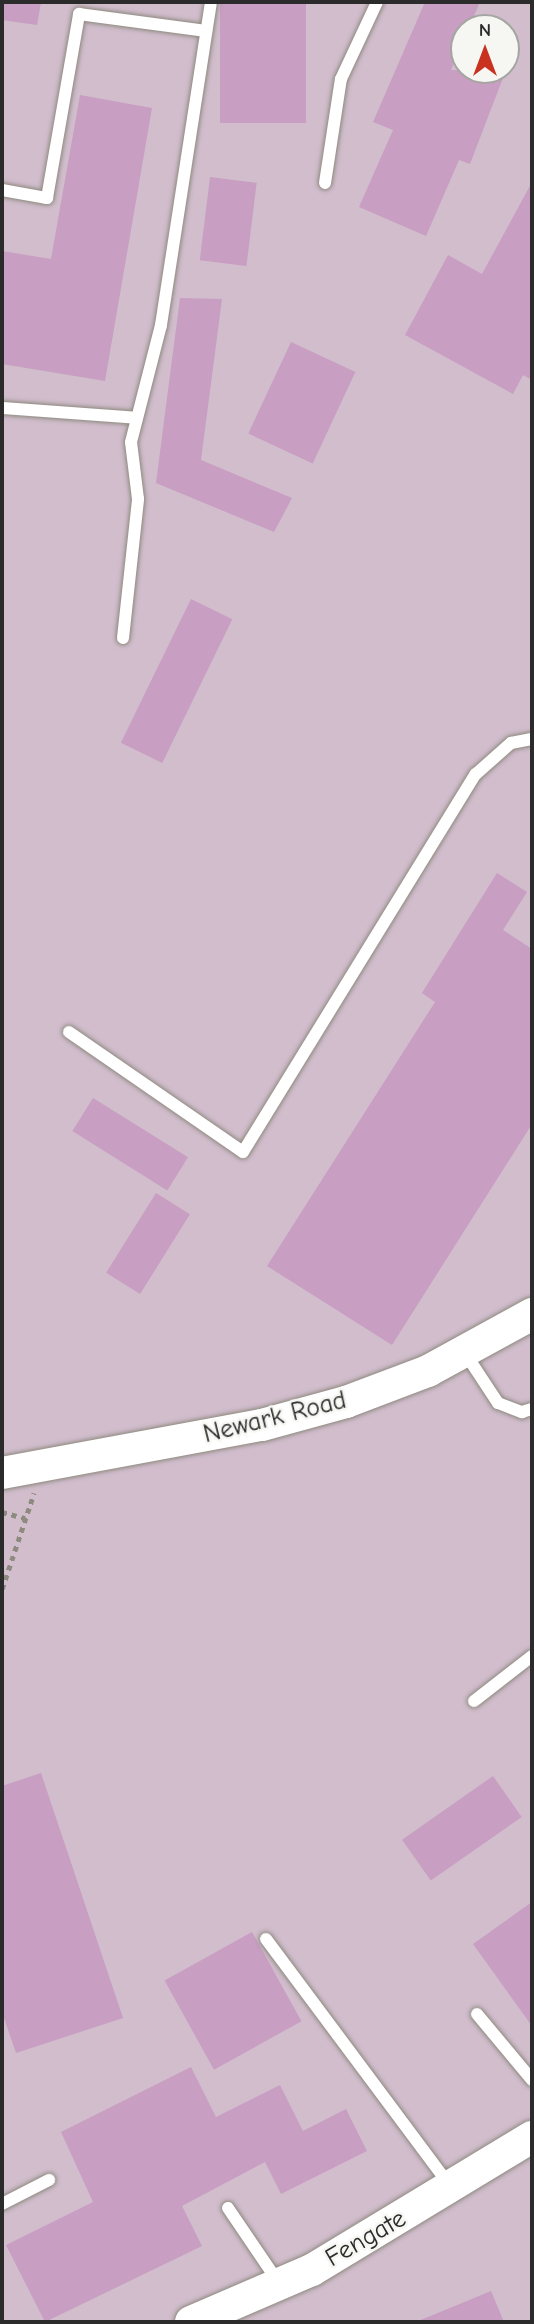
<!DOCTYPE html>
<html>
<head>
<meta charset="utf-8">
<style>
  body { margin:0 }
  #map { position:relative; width:534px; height:2324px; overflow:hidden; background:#f2e8d4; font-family:"Comic Neue",sans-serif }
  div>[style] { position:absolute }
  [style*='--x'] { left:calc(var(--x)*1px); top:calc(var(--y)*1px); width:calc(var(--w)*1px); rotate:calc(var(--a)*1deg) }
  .industrial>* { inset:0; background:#d1bdcc }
  .building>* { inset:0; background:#c89ec2; transform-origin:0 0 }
  .path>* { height:4.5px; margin-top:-2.25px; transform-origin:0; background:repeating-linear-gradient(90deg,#8e8a80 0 5px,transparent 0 10px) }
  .roads { filter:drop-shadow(0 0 2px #8e8a80) drop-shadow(0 0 2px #8e8a80) }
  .service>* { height:12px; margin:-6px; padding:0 6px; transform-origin:6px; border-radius:6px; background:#fff }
  .tertiary>* { height:32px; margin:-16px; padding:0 16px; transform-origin:16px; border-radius:16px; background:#fff }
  span { translate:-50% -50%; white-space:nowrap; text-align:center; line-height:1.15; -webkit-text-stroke:5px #f6f6f2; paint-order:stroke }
  .street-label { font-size:26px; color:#2b2b2b }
  .frame { position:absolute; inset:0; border:4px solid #2b2b2b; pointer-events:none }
  .north { position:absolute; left:450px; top:14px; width:70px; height:70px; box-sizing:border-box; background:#f6f6f2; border:2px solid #a5a5a2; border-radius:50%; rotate:0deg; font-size:19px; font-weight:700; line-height:28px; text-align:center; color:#2b2b2b }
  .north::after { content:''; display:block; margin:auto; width:24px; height:32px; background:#c8321e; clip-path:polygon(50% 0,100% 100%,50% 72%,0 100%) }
</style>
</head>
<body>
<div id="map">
  <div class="industrial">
    <div style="clip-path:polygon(evenodd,2px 2px,532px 2px,532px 2322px,2px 2322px,2px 2px,464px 28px,506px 28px,506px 70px,464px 70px,464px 28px)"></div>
  </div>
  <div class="building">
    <div style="clip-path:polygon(2px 2px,41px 2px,37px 25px,2px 20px)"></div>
    <div style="left:220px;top:2px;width:86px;height:121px"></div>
    <div style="clip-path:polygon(425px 2px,480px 2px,451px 70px,506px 70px,470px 164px,459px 160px,426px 236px,359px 207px,393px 130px,373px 122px)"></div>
    <div style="clip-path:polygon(80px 95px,152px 108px,105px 381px,2px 364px,2px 251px,51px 259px)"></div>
    <div style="left:210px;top:177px;width:47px;height:84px;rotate:7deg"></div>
    <div style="clip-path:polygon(532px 182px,532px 380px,523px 375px,513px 394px,405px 335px,448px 255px,482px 274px)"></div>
    <div style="clip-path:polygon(180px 298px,222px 299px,201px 460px,292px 498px,274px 532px,156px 483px)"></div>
    <div style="left:291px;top:342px;width:71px;height:101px;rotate:25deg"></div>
    <div style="left:191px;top:599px;width:46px;height:160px;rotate:26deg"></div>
    <div style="clip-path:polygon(497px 873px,527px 892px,503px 930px,532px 949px,532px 1124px,392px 1345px,267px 1266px,435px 1002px,422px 993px)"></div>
    <div style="left:93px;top:1098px;width:112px;height:39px;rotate:32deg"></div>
    <div style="left:156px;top:1193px;width:40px;height:94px;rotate:32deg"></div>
    <div style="clip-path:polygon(41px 1773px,123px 2018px,16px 2053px,2px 2012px,2px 1786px)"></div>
    <div style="left:493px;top:1776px;width:50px;height:111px;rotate:55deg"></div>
    <div style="clip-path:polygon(532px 1902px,532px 2026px,473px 1944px)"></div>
    <div style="left:252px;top:1932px;width:102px;height:100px;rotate:61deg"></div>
    <div style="clip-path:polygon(191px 2067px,216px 2117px,280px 2085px,303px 2131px,346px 2109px,367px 2151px,281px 2194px,265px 2162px,182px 2206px,202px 2246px,45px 2322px,6px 2245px,93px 2202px,61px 2132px)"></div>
    <div style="clip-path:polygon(491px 2291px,504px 2322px,416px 2322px)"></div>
  </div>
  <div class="path">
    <div style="--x:2;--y:1512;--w:24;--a:15"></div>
    <div style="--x:2;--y:1589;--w:101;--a:-71.6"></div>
  </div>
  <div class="roads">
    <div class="service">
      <div style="--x:325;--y:183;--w:105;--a:-81.3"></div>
      <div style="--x:341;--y:79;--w:85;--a:-64.9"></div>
      <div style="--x:2;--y:190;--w:46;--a:10.1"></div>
      <div style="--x:47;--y:198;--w:187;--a:-80.1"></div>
      <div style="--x:79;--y:14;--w:128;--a:7.6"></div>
      <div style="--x:2;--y:408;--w:135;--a:4.2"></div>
      <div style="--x:123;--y:638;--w:140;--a:-83.8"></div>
      <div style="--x:138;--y:499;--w:57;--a:-97"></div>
      <div style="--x:131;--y:442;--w:121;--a:-75.6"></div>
      <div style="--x:161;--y:325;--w:327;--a:-81.2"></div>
      <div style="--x:69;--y:1032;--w:211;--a:34.6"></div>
      <div style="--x:243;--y:1152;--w:444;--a:-58.4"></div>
      <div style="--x:476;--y:774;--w:47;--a:-41.5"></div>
      <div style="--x:511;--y:743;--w:21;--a:-11"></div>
      <div style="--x:465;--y:1353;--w:60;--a:56.6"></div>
      <div style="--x:498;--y:1403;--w:26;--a:21"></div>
      <div style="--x:522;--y:1412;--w:10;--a:-17"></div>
      <div style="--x:474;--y:1701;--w:73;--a:-37.8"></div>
      <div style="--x:266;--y:1939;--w:308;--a:53.3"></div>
      <div style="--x:477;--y:2014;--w:86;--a:50.2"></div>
      <div style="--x:2;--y:2204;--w:53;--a:-27.1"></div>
      <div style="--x:228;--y:2208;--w:91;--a:55.8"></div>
    </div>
    <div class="tertiary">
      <div style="--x:2;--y:1473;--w:264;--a:-10.5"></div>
      <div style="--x:262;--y:1425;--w:87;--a:-15.3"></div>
      <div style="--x:346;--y:1402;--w:88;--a:-20.7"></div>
      <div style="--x:428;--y:1371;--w:119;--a:-28.7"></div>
      <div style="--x:191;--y:2322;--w:132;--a:-23.3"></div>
      <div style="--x:312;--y:2270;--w:257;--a:-31.2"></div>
    </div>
  </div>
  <div class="street-label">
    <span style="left:275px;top:1418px;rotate:-14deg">Newark Road</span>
    <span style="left:366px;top:2239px;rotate:-30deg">Fengate</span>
  </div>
  <div class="frame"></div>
  <div class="north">N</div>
</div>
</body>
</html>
